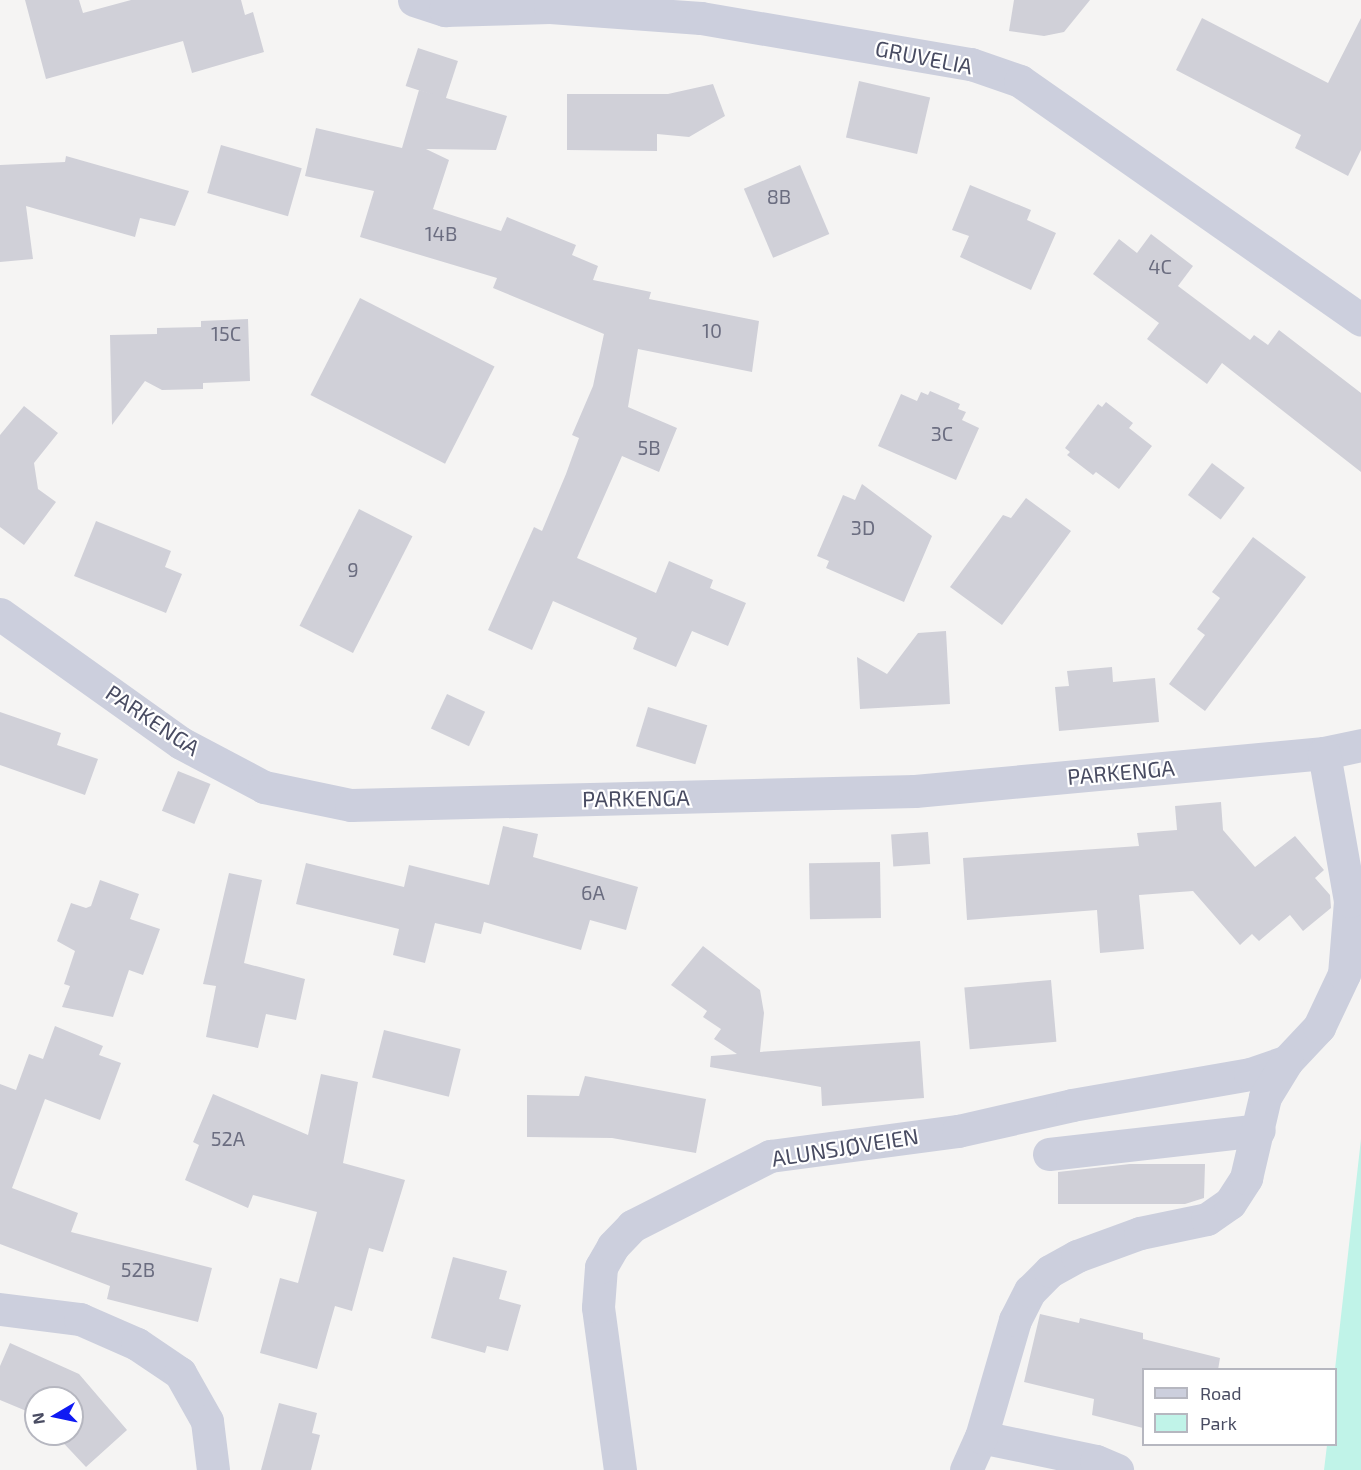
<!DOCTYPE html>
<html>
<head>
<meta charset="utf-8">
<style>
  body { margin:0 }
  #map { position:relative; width:1361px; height:1470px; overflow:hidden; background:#f5f4f3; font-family:"Exo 2",sans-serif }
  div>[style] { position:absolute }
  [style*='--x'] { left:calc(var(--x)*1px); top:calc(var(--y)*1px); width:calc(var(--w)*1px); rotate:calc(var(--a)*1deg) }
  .green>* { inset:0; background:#c0f3e8 }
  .building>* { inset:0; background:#d0d0d8; transform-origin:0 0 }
  .minor>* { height:33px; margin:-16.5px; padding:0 16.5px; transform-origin:16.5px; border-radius:16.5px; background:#cccfdd }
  span { translate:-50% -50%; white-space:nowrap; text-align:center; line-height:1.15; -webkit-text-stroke:4.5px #fff; paint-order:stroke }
  .number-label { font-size:20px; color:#6b6d80 }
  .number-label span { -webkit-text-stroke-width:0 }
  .street-label { font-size:22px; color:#494c62 }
  .legend { position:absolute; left:1142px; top:1368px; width:195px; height:78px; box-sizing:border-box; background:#fff; border:2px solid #b6b7c0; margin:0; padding:8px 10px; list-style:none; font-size:18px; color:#494c62 }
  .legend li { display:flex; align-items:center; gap:12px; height:30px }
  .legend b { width:30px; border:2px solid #b6b7c0 }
  .north { position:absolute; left:24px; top:1386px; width:60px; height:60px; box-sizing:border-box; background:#fff; border:2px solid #b6b7c0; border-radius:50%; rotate:261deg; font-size:16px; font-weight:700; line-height:24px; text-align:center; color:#494c62 }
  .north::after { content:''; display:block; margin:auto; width:21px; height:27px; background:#0f1af3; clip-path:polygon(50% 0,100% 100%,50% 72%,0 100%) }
</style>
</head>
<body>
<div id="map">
  <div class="green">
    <div style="clip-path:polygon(1361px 1139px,1361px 1470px,1324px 1470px,1327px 1445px,1336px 1444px,1335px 1369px)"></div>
  </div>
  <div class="building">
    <div style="clip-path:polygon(25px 0,79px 0,83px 13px,131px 0,241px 0,245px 15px,253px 12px,264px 52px,192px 73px,183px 41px,46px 79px)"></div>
    <div style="clip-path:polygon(1014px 0,1090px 0,1064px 32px,1044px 36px,1009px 31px)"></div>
    <div style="clip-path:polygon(1202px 18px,1328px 83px,1361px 18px,1361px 150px,1348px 176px,1295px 148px,1301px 135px,1176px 70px)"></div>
    <div style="left:418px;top:48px;width:42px;height:40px;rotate:18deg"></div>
    <div style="left:859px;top:81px;width:73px;height:58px;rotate:13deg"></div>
    <div style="clip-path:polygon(713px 84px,725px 116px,689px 137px,657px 134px,657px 151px,567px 150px,567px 94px,668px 94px)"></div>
    <div style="clip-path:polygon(419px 90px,507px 116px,496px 150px,426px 149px,449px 160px,433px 209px,501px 231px,507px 217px,576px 245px,572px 255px,598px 266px,593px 280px,651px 292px,649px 299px,759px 321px,752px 372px,638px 349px,628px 407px,677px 428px,659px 472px,622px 456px,577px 558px,656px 593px,669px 561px,713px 580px,710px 588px,746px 603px,728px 646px,692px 631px,676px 667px,633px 649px,637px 638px,553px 601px,532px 650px,488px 630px,534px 527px,542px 531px,566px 474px,579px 438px,572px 435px,593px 386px,604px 334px,493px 288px,497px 278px,360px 237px,374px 191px,305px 176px,316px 128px,402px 148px)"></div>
    <div style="left:221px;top:145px;width:84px;height:50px;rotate:16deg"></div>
    <div style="clip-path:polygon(66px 156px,189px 191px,175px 226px,140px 218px,135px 237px,26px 206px,33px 259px,0 262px,0 165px,65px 162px)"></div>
    <div style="left:800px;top:165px;width:75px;height:61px;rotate:67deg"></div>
    <div style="clip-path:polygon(970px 185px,1031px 210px,1027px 220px,1056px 233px,1031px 290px,960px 257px,969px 236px,952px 230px)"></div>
    <div style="clip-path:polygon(1151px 234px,1193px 266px,1178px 286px,1250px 340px,1254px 335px,1268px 345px,1279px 330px,1361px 393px,1361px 472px,1222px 363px,1207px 384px,1147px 339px,1159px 323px,1093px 274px,1119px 239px,1137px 253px)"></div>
    <div style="left:360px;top:298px;width:151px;height:109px;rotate:27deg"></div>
    <div style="clip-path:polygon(248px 319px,250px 381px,203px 383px,203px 389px,162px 390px,145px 381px,112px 425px,110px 335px,157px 334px,157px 328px,201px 327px,201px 321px)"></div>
    <div style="clip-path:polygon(930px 391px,960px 404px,958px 409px,966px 412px,962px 420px,979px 428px,956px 480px,878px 446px,901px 394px,917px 401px,921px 392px,928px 395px)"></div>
    <div style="clip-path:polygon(1106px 402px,1133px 423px,1129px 428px,1152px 446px,1119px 489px,1096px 472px,1093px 475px,1067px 455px,1070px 452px,1065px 448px,1098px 404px,1102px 407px)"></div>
    <div style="clip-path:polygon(24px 406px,58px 433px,34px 463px,38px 489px,56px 502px,24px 545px,0 527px,0 435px)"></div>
    <div style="left:1212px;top:463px;width:41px;height:40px;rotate:37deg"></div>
    <div style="clip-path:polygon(862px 484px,932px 536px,904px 602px,826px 568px,829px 561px,817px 556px,843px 495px,855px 500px)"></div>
    <div style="clip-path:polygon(1026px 498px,1071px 531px,1002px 625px,950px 587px,1003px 515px,1011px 518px)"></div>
    <div style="left:359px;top:509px;width:60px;height:131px;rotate:27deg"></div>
    <div style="clip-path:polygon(96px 521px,171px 551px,165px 567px,182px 574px,166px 613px,74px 576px)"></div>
    <div style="clip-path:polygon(1253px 537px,1306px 577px,1205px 711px,1169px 684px,1205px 635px,1197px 629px,1220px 598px,1212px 592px)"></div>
    <div style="clip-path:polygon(946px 631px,950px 704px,860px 709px,857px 657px,887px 674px,918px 633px)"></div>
    <div style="clip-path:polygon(1112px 667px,1113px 682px,1155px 678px,1159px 722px,1059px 731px,1055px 687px,1069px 686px,1067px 671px)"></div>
    <div style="left:447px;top:694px;width:42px;height:38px;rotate:25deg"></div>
    <div style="left:648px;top:707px;width:62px;height:41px;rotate:17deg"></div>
    <div style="clip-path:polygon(0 712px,61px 733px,57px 745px,98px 759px,85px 795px,0 765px)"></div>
    <div style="left:178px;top:771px;width:35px;height:43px;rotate:22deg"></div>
    <div style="clip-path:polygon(1221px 802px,1223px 830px,1255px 867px,1295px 836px,1324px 870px,1315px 878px,1330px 895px,1331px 908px,1303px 931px,1290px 915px,1259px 941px,1252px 934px,1240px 945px,1193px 891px,1139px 895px,1144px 949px,1100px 953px,1097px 910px,967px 920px,963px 858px,1139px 846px,1137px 833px,1177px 830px,1175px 806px)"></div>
    <div style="clip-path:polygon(503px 826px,538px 834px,533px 857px,638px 887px,626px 930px,590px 920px,581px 950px,484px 922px,481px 934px,435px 923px,425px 963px,393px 955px,399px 929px,296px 904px,306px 863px,404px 887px,409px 865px,489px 885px)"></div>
    <div style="left:928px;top:832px;width:32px;height:37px;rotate:86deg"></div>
    <div style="left:880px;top:862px;width:56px;height:71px;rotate:89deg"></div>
    <div style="clip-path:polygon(229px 873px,262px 880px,244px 963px,305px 979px,296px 1020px,266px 1014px,258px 1048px,206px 1037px,216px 986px,203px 984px)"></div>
    <div style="clip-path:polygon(100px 880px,139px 894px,130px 919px,160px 929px,143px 975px,129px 970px,113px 1017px,62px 1007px,70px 986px,64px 984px,75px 951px,57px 941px,71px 903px,86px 908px,91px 906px)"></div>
    <div style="clip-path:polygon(703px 946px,760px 990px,764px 1013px,760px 1052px,920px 1041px,924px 1098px,822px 1106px,821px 1087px,710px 1067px,711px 1056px,737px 1054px,714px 1039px,721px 1029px,703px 1017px,707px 1011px,671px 985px)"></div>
    <div style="left:1051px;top:980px;width:62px;height:87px;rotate:85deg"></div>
    <div style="clip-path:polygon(55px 1026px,103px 1046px,99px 1055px,121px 1063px,100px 1120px,45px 1099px,12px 1188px,78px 1213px,71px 1232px,212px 1268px,198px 1322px,107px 1299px,110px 1286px,0 1244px,0 1084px,16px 1090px,29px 1054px,43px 1059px)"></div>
    <div style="left:384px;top:1030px;width:79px;height:49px;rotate:14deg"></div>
    <div style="clip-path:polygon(321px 1074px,358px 1082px,343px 1163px,405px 1180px,383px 1252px,369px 1248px,352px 1311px,335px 1306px,317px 1369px,260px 1353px,280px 1278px,298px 1283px,317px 1212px,253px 1195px,248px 1208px,185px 1180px,199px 1145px,193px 1142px,213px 1094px,308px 1135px)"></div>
    <div style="clip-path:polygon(585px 1076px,706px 1099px,696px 1153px,612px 1138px,527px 1137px,527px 1095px,579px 1096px)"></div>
    <div style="clip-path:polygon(1130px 1164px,1205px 1164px,1204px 1198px,1185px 1204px,1058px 1204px,1058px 1172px)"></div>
    <div style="clip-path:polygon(453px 1257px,507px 1271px,499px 1299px,521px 1305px,508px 1351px,487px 1346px,485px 1353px,431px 1338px)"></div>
    <div style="clip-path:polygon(1040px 1314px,1079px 1323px,1080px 1318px,1143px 1333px,1143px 1339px,1220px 1358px,1218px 1370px,1143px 1370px,1143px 1428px,1092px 1415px,1094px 1399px,1024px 1382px)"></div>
    <div style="clip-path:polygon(10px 1343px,79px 1374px,127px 1430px,86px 1467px,55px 1434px,72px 1434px,72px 1398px,36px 1398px,36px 1415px,0 1400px,0 1366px)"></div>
    <div style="clip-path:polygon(279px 1403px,317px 1413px,312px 1433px,320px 1435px,311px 1470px,261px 1470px)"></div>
  </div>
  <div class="minor">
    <div style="--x:414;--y:0;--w:33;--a:18"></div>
    <div style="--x:445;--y:10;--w:105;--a:-1.6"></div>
    <div style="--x:550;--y:7;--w:151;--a:4.2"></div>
    <div style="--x:701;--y:18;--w:274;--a:9.7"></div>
    <div style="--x:971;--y:64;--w:52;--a:19.1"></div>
    <div style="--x:1020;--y:81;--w:416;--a:35"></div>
    <div style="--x:0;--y:614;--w:222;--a:35.5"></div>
    <div style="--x:181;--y:743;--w:94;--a:27.9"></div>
    <div style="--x:264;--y:787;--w:89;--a:11.7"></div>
    <div style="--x:351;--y:805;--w:564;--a:-1.42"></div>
    <div style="--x:915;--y:791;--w:411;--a:-5.3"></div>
    <div style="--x:1324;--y:753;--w:38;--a:-12"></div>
    <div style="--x:1049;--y:1154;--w:211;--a:-6.5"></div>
    <div style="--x:0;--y:1309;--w:81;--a:7.1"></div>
    <div style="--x:80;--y:1319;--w:62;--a:23.7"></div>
    <div style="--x:137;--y:1344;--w:52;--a:34"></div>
    <div style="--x:180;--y:1373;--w:55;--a:60.6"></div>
    <div style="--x:207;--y:1421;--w:49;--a:83"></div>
    <div style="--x:981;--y:1437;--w:117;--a:11.8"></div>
    <div style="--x:1096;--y:1461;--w:23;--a:23"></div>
    <div style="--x:620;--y:1470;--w:164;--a:-97.7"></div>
    <div style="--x:598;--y:1307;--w:40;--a:-85.7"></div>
    <div style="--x:601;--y:1267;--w:24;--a:-60"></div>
    <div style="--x:613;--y:1246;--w:28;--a:-46"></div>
    <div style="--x:632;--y:1226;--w:155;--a:-26.9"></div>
    <div style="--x:770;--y:1156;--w:190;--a:-7.6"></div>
    <div style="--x:958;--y:1131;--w:117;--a:-12.8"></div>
    <div style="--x:1072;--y:1105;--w:181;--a:-9.9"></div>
    <div style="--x:1250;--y:1074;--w:39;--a:-19"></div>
    <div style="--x:1287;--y:1061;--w:47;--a:-46.7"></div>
    <div style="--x:1319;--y:1027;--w:59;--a:-64.7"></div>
    <div style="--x:1344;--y:974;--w:73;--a:-85.3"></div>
    <div style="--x:1350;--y:901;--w:150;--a:-100"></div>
    <div style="--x:966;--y:1470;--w:36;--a:-66"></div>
    <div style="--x:981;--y:1437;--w:122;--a:-73.8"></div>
    <div style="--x:1015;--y:1320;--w:33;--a:-63"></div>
    <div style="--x:1030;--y:1291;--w:28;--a:-45"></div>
    <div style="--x:1050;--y:1271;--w:31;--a:-29"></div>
    <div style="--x:1077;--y:1256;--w:67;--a:-20.1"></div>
    <div style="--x:1140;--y:1233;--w:68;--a:-11.8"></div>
    <div style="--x:1207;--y:1219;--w:28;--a:-35"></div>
    <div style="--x:1230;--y:1203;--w:30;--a:-57"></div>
    <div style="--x:1246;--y:1178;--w:83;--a:-76.8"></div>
    <div style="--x:1265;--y:1097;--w:42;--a:-58.6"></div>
  </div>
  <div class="number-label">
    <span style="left:779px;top:196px">8B</span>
    <span style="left:441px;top:233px">14B</span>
    <span style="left:1160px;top:266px">4C</span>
    <span style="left:712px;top:330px">10</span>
    <span style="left:226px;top:333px">15C</span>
    <span style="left:942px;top:433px">3C</span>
    <span style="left:649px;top:447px">5B</span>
    <span style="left:863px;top:527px">3D</span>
    <span style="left:353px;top:569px">9</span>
    <span style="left:593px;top:892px">6A</span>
    <span style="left:228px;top:1138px">52A</span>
    <span style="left:138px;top:1269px">52B</span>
  </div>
  <div class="street-label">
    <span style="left:924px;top:57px;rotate:11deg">GRUVELIA</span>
    <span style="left:153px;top:720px;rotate:34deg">PARKENGA</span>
    <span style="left:1121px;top:772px;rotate:-5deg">PARKENGA</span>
    <span style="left:636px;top:798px;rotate:-1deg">PARKENGA</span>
    <span style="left:845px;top:1147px;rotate:-9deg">ALUNSJØVEIEN</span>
  </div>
  <ul class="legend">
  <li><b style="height:8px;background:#cccfdd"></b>Road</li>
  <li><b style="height:16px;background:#c0f3e8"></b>Park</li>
  </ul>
  <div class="north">N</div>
</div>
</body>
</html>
